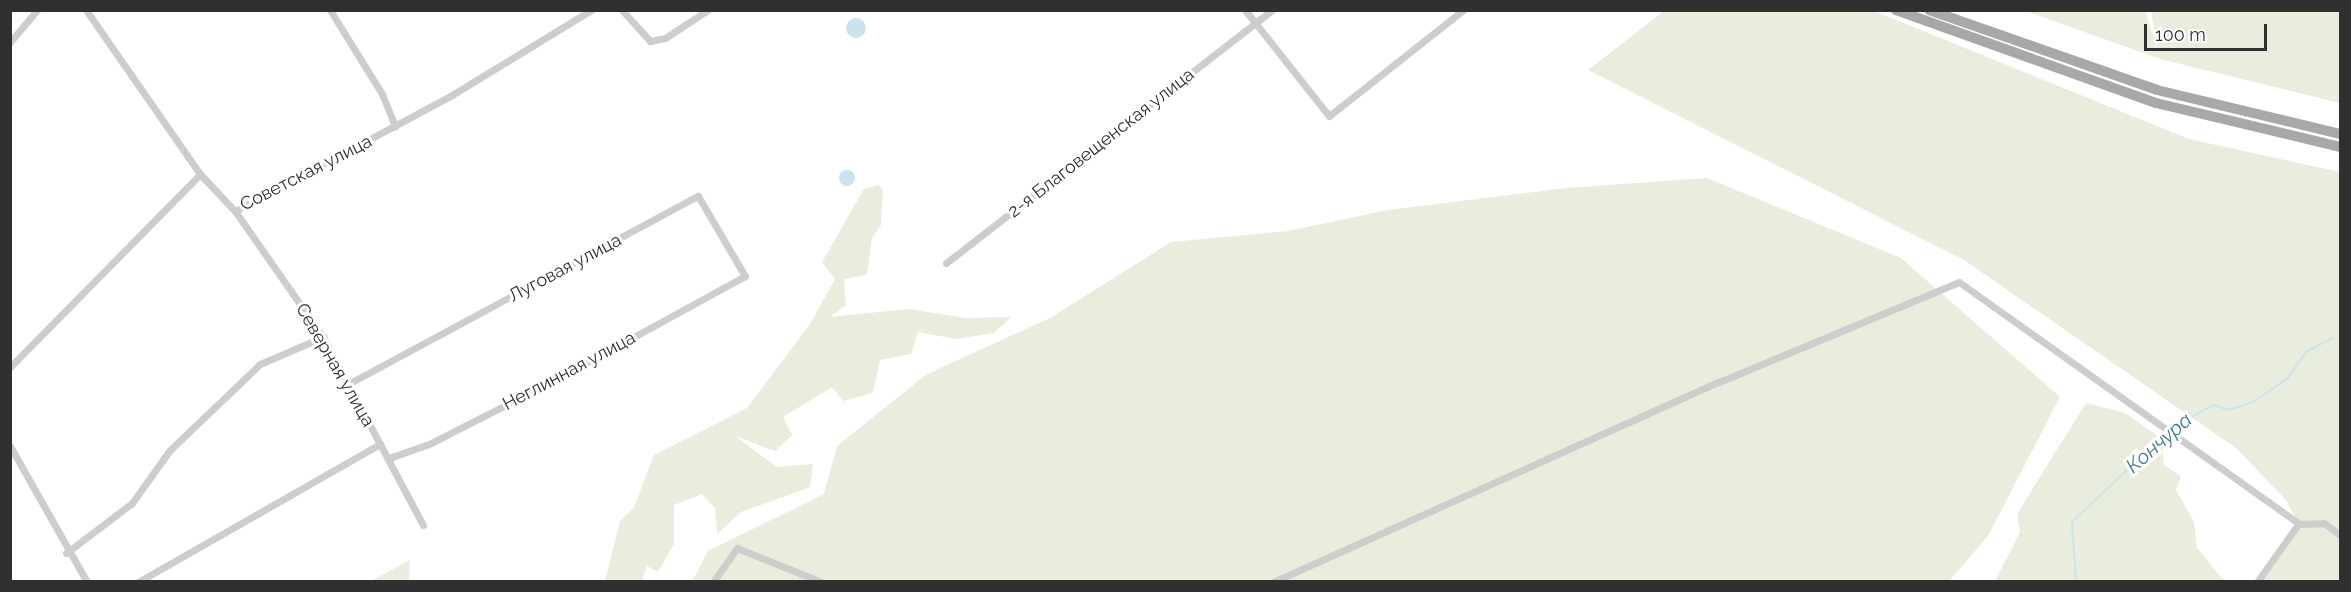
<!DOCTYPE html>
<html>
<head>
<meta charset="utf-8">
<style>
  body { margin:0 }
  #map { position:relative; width:2351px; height:592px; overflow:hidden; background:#fff; font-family:Raleway,sans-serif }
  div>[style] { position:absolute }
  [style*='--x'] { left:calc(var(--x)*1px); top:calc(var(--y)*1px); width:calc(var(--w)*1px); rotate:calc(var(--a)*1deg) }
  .green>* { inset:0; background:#e8edde }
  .water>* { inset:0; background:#cbe3ec }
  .round { border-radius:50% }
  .stream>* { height:2px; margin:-1px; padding:0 1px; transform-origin:1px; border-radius:1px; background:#cbe3ec }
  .minor>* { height:7px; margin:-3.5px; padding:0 3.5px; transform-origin:3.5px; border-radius:3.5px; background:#cdcdcd }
  .primary>* { height:10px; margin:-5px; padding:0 5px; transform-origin:5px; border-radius:5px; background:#a8a8a8 }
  span { translate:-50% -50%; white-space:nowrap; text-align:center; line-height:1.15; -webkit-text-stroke:6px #fff; paint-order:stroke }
  .street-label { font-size:18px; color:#303030 }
  .water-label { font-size:20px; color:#3e7b92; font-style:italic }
  .frame { position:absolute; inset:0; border:12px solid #303030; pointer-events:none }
  .scale { position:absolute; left:2144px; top:24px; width:123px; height:27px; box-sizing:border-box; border:3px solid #303030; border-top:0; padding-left:8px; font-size:18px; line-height:21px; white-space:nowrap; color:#303030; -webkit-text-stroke:4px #fff; paint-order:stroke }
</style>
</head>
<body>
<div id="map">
  <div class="green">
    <div style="clip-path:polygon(1664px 11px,1874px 11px,2189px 139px,2340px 172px,2340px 581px,2257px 581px,2298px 523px,2286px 500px,2236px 448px,1964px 260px,1588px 70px)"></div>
    <div style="clip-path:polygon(2026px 11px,2145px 11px,2158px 51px,2151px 11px,2340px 11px,2340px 103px,2160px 59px)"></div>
    <div style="clip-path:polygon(1707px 178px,1901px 258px,2060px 397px,1988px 536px,1949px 581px,692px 582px,708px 551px,824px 494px,837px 446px,927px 374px,1050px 318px,1171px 242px,1288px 231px,1388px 210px,1567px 188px)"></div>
    <div style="clip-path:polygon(878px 185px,883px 189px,881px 225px,872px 238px,867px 275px,844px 279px,846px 305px,830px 317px,908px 309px,966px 318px,1011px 317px,994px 333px,956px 339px,918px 332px,911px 354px,880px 360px,873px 393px,843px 401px,832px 387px,783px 417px,792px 435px,775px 451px,735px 436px,777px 467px,813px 464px,810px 487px,741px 512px,717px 534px,715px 508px,702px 494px,674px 505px,674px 544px,658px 572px,647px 566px,642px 581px,605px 581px,620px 521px,634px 507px,654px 455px,747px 408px,810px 324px,835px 279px,822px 262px,864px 189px)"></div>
    <div style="clip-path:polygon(2086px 403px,2125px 413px,2161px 438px,2164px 465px,2181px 476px,2176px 490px,2194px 522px,2197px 548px,2224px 581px,1995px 581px,2020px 532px,2017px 514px)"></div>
    <div style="clip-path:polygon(410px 560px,409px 581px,371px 581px)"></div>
  </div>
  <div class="water">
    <div class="round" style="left:846px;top:18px;width:20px;height:20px"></div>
    <div class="round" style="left:839px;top:170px;width:16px;height:16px"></div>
  </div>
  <div class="stream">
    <div style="--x:2170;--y:429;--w:49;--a:-29.2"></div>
    <div style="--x:2213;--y:405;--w:17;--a:17"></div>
    <div style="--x:2229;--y:410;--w:25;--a:-18"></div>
    <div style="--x:2253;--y:402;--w:42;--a:-34.4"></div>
    <div style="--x:2288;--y:378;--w:32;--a:-55"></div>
    <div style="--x:2306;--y:352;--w:30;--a:-28"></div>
    <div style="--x:2076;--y:582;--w:60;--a:-93.8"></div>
    <div style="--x:2072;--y:522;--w:129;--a:-43.4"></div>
  </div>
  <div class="minor">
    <div style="--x:86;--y:10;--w:200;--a:55.2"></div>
    <div style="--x:330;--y:10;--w:99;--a:58.2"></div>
    <div style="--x:382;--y:94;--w:35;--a:68"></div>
    <div style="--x:622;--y:10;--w:42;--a:47.9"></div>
    <div style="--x:650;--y:41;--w:15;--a:-11"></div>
    <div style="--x:665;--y:38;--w:51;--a:-33.1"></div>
    <div style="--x:1245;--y:10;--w:135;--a:51.6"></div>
    <div style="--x:1329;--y:116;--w:171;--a:-38.3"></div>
    <div style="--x:10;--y:42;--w:42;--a:-49.8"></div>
    <div style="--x:235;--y:211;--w:154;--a:55.1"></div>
    <div style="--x:323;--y:337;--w:213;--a:62"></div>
    <div style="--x:946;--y:263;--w:413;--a:-37.8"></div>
    <div style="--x:10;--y:367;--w:271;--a:-45.4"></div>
    <div style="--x:200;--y:174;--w:51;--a:46.6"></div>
    <div style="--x:235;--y:211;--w:246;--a:-28.1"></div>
    <div style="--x:452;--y:95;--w:163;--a:-31.4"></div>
    <div style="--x:350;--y:383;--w:395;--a:-28.3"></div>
    <div style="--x:698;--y:196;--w:93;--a:59.6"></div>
    <div style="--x:745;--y:276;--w:217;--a:151.3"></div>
    <div style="--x:555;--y:380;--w:141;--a:153.1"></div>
    <div style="--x:429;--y:444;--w:42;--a:160.7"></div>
    <div style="--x:10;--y:446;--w:156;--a:60.5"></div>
    <div style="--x:66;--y:553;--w:83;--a:-37.1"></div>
    <div style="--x:132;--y:503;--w:65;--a:-54.4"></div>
    <div style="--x:170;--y:450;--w:124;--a:-43.7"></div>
    <div style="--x:260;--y:364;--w:69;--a:-23.2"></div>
    <div style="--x:138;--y:582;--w:279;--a:-29.7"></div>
    <div style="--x:713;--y:582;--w:42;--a:-54.8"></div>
    <div style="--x:737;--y:548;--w:91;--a:22"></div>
    <div style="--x:1273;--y:582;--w:489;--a:-24.2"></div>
    <div style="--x:1719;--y:382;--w:260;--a:-22.6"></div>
    <div style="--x:1959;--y:282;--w:418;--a:35.4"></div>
    <div style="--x:2300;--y:524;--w:24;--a:-2"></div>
    <div style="--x:2324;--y:523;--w:20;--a:37"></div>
    <div style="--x:2257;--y:582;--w:72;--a:-54.6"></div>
  </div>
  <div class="primary">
    <div style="--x:1896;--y:10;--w:276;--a:19.7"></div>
    <div style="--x:2156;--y:103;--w:189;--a:13.4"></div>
    <div style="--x:1929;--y:10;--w:242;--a:19.3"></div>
    <div style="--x:2157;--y:90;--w:188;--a:13.5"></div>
  </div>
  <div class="street-label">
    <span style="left:1101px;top:143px;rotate:-38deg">2-я Благовещенская улица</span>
    <span style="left:306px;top:173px;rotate:-27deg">Советская улица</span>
    <span style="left:565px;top:268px;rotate:-28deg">Луговая улица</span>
    <span style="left:335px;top:365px;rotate:60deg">Северная улица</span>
    <span style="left:569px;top:371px;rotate:-28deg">Неглинная улица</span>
  </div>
  <div class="water-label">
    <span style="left:2159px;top:443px;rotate:-41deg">Кончура</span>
  </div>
  <div class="frame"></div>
  <div class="scale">100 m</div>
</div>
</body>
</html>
